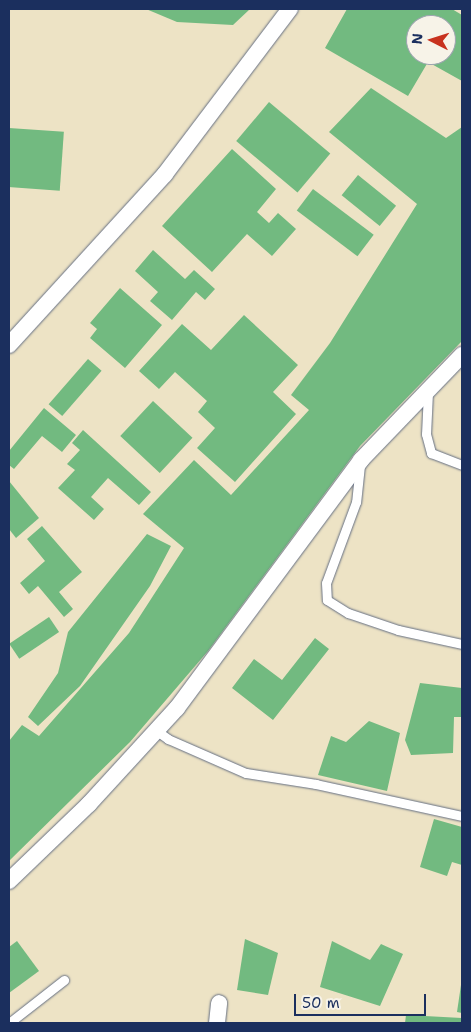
<!DOCTYPE html>
<html>
<head>
<meta charset="utf-8">
<style>
  body { margin:0 }
  #map { position:relative; width:471px; height:1032px; overflow:hidden; background:#ede3c5; font-family:"Shantell Sans",sans-serif }
  div>[style] { position:absolute }
  [style*='--x'] { left:calc(var(--x)*1px); top:calc(var(--y)*1px); width:calc(var(--w)*1px); rotate:calc(var(--a)*1deg) }
  .forest>* { inset:0; background:#72ba80; transform-origin:0 0 }
  .roads { filter:drop-shadow(0 0 1px #646e82) drop-shadow(0 0 1px #646e82) }
  .lane>* { height:9px; margin:-4.5px; padding:0 4.5px; transform-origin:4.5px; border-radius:4.5px; background:#fff }
  .street>* { height:16px; margin:-8px; padding:0 8px; transform-origin:8px; border-radius:8px; background:#fff }
  span { translate:-50% -50%; white-space:nowrap; text-align:center; line-height:1.15; -webkit-text-stroke:4.5px #f7f3e8; paint-order:stroke }
  .frame { position:absolute; inset:0; border:10px solid #1b2f5e; pointer-events:none }
  .north { position:absolute; left:406px; top:15px; width:50px; height:50px; box-sizing:border-box; background:#f7f3e8; border:1px solid #9fa5b1; border-radius:50%; rotate:275deg; font-size:14px; font-weight:700; line-height:20px; text-align:center; color:#1b2f5e }
  .north::after { content:''; display:block; margin:auto; width:18px; height:22px; background:#c8321e; clip-path:polygon(50% 0,100% 100%,50% 72%,0 100%) }
  .scale { position:absolute; left:294px; top:994px; width:132px; height:22px; box-sizing:border-box; border:2px solid #1b2f5e; border-top:0; padding-left:6px; font-size:15px; line-height:18px; white-space:nowrap; color:#1b2f5e; -webkit-text-stroke:4px #f7f3e8; paint-order:stroke }
</style>
</head>
<body>
<div id="map">
  <div class="forest">
    <div style="clip-path:polygon(146px 9px,250px 9px,233px 25px,177px 22px)"></div>
    <div style="clip-path:polygon(evenodd,347px 9px,452px 9px,462px 15px,462px 81px,428px 62px,408px 96px,325px 48px,347px 9px,416px 25px,446px 25px,446px 55px,416px 55px,416px 25px)"></div>
    <div style="clip-path:polygon(371px 88px,446px 138px,462px 127px,462px 341px,360px 446px,208px 651px,130px 742px,9px 861px,9px 741px,22px 725px,39px 736px,129px 633px,184px 548px,143px 514px,194px 460px,231px 495px,309px 410px,291px 395px,330px 343px,417px 204px,329px 132px)"></div>
    <div style="left:269px;top:102px;width:80px;height:51px;rotate:40deg"></div>
    <div style="left:9px;top:128px;width:55px;height:59px;rotate:4deg"></div>
    <div style="clip-path:polygon(232px 149px,276px 189px,257px 212px,269px 223px,278px 213px,296px 229px,272px 256px,247px 234px,212px 272px,162px 226px)"></div>
    <div style="left:358px;top:175px;width:49px;height:26px;rotate:39deg"></div>
    <div style="left:313px;top:189px;width:76px;height:27px;rotate:37deg"></div>
    <div style="clip-path:polygon(153px 250px,185px 279px,194px 270px,215px 289px,205px 300px,196px 292px,172px 320px,150px 301px,158px 292px,135px 271px)"></div>
    <div style="clip-path:polygon(120px 288px,162px 325px,125px 368px,90px 338px,97px 329px,90px 323px)"></div>
    <div style="clip-path:polygon(244px 315px,298px 365px,273px 392px,296px 414px,235px 482px,197px 448px,215px 428px,198px 412px,207px 401px,175px 372px,159px 389px,139px 371px,182px 324px,211px 350px)"></div>
    <div style="left:88px;top:359px;width:18px;height:60px;rotate:41deg"></div>
    <div style="left:153px;top:401px;width:54px;height:48px;rotate:43deg"></div>
    <div style="clip-path:polygon(44px 408px,76px 435px,62px 452px,42px 436px,14px 469px,9px 465px,9px 451px)"></div>
    <div style="clip-path:polygon(83px 430px,151px 492px,139px 505px,108px 478px,91px 497px,104px 509px,94px 520px,58px 488px,75px 470px,67px 464px,80px 450px,72px 443px)"></div>
    <div style="clip-path:polygon(9px 481px,39px 518px,16px 538px,9px 529px)"></div>
    <div style="clip-path:polygon(42px 526px,82px 572px,59px 592px,73px 609px,64px 617px,38px 586px,29px 594px,20px 583px,45px 561px,27px 539px)"></div>
    <div style="clip-path:polygon(147px 534px,171px 546px,150px 586px,80px 686px,38px 726px,28px 717px,58px 673px,68px 632px)"></div>
    <div style="left:49px;top:617px;width:18px;height:48px;rotate:56deg"></div>
    <div style="clip-path:polygon(315px 638px,329px 649px,273px 720px,232px 688px,254px 659px,282px 680px)"></div>
    <div style="clip-path:polygon(420px 683px,462px 688px,462px 717px,454px 717px,453px 753px,411px 755px,405px 740px)"></div>
    <div style="clip-path:polygon(369px 721px,400px 733px,387px 791px,318px 775px,331px 736px,346px 742px)"></div>
    <div style="clip-path:polygon(434px 819px,462px 827px,462px 865px,452px 862px,447px 876px,420px 867px)"></div>
    <div style="clip-path:polygon(245px 939px,278px 953px,268px 995px,237px 990px)"></div>
    <div style="clip-path:polygon(17px 941px,39px 971px,9px 993px,9px 947px)"></div>
    <div style="clip-path:polygon(332px 941px,370px 960px,381px 944px,403px 954px,380px 1006px,320px 987px)"></div>
    <div style="clip-path:polygon(462px 978px,462px 1013px,457px 1012px)"></div>
    <div style="clip-path:polygon(406px 1015px,462px 1018px,462px 1023px,405px 1023px)"></div>
  </div>
  <div class="roads">
    <div class="lane">
      <div style="--x:428;--y:392;--w:42;--a:92.7"></div>
      <div style="--x:426;--y:434;--w:20;--a:75"></div>
      <div style="--x:431;--y:453;--w:33;--a:21"></div>
      <div style="--x:360;--y:465;--w:37;--a:96"></div>
      <div style="--x:356;--y:502;--w:86;--a:110.3"></div>
      <div style="--x:326;--y:583;--w:17;--a:87"></div>
      <div style="--x:327;--y:600;--w:25;--a:32"></div>
      <div style="--x:348;--y:613;--w:53;--a:18.8"></div>
      <div style="--x:398;--y:630;--w:66;--a:12.3"></div>
      <div style="--x:157;--y:731;--w:14;--a:36"></div>
      <div style="--x:168;--y:739;--w:85;--a:23.6"></div>
      <div style="--x:246;--y:773;--w:71;--a:8.9"></div>
      <div style="--x:316;--y:784;--w:149;--a:12.4"></div>
      <div style="--x:9;--y:1023;--w:70;--a:-38"></div>
    </div>
    <div class="street">
      <div style="--x:9;--y:345;--w:231;--a:-47.6"></div>
      <div style="--x:165;--y:174;--w:207;--a:-52.9"></div>
      <div style="--x:9;--y:881;--w:111;--a:-43.9"></div>
      <div style="--x:89;--y:804;--w:130;--a:-47.5"></div>
      <div style="--x:177;--y:708;--w:309;--a:-53.4"></div>
      <div style="--x:361;--y:460;--w:146;--a:-46.1"></div>
      <div style="--x:217;--y:1023;--w:20;--a:-84"></div>
    </div>
  </div>
  <div class="frame"></div>
  <div class="north">N</div>
  <div class="scale">50 m</div>
</div>
</body>
</html>
